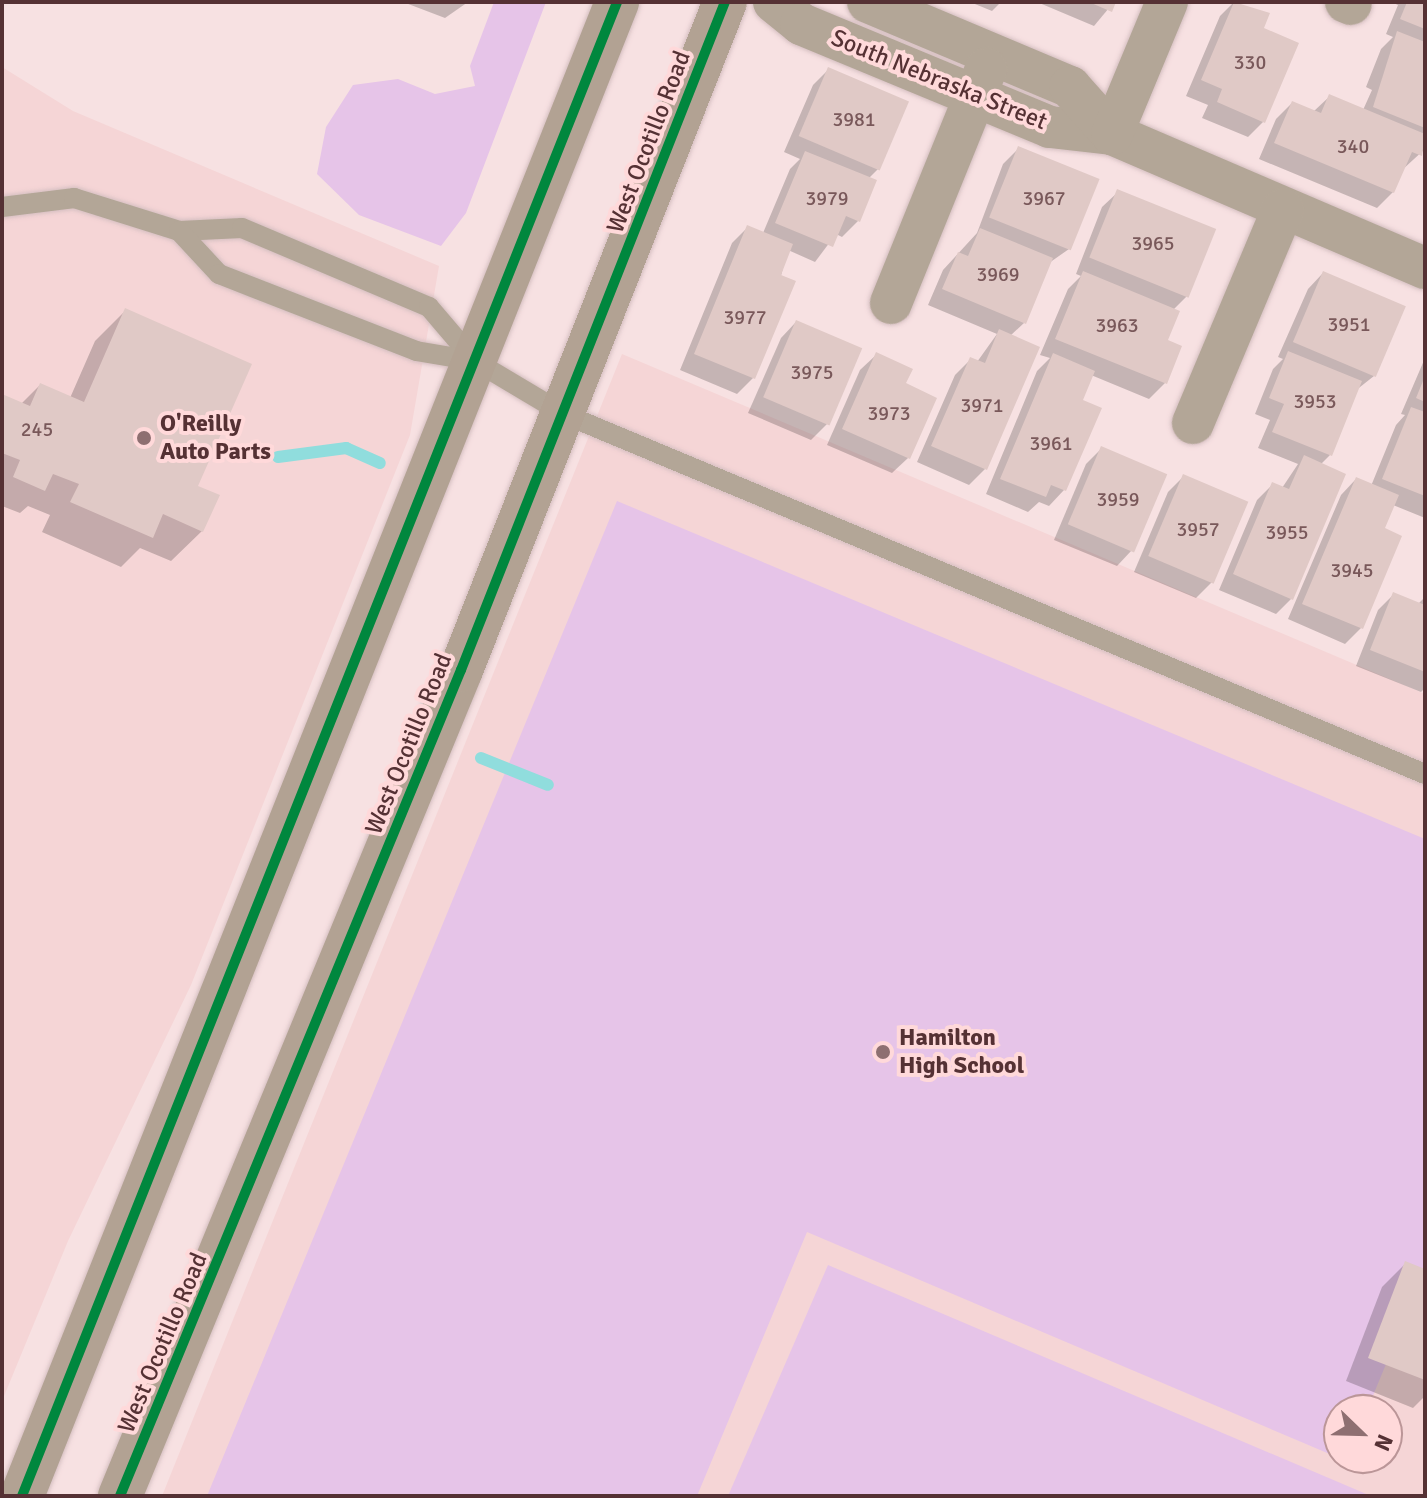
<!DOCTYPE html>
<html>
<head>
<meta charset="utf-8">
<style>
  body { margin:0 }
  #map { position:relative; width:1427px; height:1498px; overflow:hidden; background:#f7e1e2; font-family:Signika,sans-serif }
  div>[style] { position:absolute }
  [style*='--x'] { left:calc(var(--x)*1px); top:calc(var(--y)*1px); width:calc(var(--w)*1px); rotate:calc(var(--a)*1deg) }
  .built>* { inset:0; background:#f5d5d6 }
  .green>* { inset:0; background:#e6c4e8 }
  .shadow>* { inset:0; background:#0003 }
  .stream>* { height:12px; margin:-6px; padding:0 6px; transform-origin:6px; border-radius:6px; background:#90dddd }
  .building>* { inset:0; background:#e0c9c6; transform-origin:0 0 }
  .roads { filter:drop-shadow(0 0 2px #d5bfc1) drop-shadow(0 0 2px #d5bfc1) }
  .lane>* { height:20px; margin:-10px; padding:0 10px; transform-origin:10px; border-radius:10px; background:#b3a697 }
  .street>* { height:42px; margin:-21px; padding:0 21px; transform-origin:21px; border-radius:21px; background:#b3a697 }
  .secondary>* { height:44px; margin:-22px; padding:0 22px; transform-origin:22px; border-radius:22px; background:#b2a293 }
  .cycleway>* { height:10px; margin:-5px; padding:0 5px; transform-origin:5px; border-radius:5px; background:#00873e }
  .dots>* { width:22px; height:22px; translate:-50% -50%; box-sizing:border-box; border:4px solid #ffd9da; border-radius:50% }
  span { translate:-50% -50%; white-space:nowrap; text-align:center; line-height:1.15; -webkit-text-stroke:8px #ffd9da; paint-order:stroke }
  .number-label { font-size:20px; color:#79585a }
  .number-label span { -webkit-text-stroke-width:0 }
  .street-label { font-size:24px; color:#553134 }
  .poi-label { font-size:24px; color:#553134; font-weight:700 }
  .left { translate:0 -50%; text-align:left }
  .frame { position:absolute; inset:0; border:4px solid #553134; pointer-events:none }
  .north { position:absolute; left:1323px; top:1394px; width:80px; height:80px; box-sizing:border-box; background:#ffd9da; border:2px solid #bb9698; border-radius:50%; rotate:113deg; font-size:22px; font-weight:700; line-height:32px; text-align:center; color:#553134 }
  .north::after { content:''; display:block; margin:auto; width:28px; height:36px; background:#8e6f71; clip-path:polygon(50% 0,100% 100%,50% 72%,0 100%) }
</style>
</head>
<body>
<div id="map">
  <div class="built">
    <div style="clip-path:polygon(2px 67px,73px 111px,439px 266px,410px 435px,191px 985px,68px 1241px,2px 1401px)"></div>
    <div style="clip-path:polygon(evenodd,622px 354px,1425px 694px,1425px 1496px,162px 1496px,622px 354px,1339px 1410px,1387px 1410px,1387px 1458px,1339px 1458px,1339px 1410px)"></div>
  </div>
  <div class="green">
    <div style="clip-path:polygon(494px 2px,546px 2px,466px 213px,441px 246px,359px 215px,317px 174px,326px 127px,353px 85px,398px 79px,435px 94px,475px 86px,470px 66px)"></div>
    <div style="clip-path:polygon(617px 501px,1425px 839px,1425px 1270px,1367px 1410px,1339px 1410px,1339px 1458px,807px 1232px,697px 1496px,207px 1496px)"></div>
    <div style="clip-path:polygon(828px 1265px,1371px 1496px,728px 1496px)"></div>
  </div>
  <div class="shadow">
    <div style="clip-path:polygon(403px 2px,468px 2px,445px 18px)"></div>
    <div style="clip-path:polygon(970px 2px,1001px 2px,992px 11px)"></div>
    <div style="clip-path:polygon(1037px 2px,1114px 2px,1094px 26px)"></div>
    <div style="clip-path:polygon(1234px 2px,1267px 15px,1261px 29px,1264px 121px,1248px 137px,1202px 118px,1208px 105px,1186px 96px,1220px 16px)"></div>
    <div style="clip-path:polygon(1391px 2px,1425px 2px,1425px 149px,1402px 170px,1393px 192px,1377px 208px,1259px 159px,1276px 119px,1292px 103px,1313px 112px,1330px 96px,1363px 110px,1372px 90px,1366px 87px,1381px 49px,1393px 37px,1386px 34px,1398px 5px)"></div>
    <div style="clip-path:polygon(829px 69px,878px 169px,868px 179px,874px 182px,858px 221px,842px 237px,836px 234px,815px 262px,788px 250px,753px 378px,737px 394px,680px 370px,732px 243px,748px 227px,763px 233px,790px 169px,800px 159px,784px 152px,813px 85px)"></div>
    <div style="clip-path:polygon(1019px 148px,1069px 249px,1049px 263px,1024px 323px,1010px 336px,985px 469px,969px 485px,917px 462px,955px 375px,971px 359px,977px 362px,997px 334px,928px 305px,943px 270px,977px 233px,1003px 164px)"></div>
    <div style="clip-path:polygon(1118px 192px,1187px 296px,1173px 310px,1165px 341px,1165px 383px,1149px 399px,1091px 375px,1080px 401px,1064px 490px,1049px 506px,1039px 502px,1028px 512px,986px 494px,1037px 371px,1050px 358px,1040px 355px,1068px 289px,1081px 276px,1076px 274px,1102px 207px)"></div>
    <div style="clip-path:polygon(1323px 273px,1374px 376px,1355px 391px,1330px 455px,1320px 465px,1291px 599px,1276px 614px,1219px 590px,1257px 500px,1273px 484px,1282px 488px,1298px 464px,1258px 448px,1270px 420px,1255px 414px,1273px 369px,1283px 359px,1278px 357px,1308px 289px)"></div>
    <div style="clip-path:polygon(125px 311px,196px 487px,202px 531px,171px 561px,140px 548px,121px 567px,42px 532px,50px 515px,28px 506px,20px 513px,2px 506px,2px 396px,21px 404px,40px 385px,70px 398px,95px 341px)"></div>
    <div style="clip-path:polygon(796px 322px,827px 424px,811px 440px,748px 413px,781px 338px)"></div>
    <div style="clip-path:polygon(876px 355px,904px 384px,908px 458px,892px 473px,827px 445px,860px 370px)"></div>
    <div style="clip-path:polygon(1425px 358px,1425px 518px,1393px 505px,1382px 529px,1361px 628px,1345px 644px,1288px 619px,1341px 495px,1356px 479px,1371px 486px,1396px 425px,1405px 415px,1401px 414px)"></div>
    <div style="clip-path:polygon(1102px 448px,1132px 550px,1117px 566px,1054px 540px,1086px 464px)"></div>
    <div style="clip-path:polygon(1183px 477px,1212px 582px,1196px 598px,1134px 572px,1168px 492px)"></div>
    <div style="clip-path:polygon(1393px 595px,1418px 604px,1425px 597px,1425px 688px,1421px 692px,1356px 666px,1378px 610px)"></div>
    <div style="clip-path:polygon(1405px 1264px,1425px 1271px,1425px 1396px,1413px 1408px,1346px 1381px,1382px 1287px)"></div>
  </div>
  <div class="stream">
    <div style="--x:278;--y:457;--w:69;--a:-7.5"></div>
    <div style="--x:346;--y:448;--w:37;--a:24"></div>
    <div style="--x:481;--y:758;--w:72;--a:21.9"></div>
  </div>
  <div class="building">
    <div style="clip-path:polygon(1089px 2px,1116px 2px,1112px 12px)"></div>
    <div style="clip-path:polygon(1234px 2px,1270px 13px,1264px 28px,1299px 43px,1265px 123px,1217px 102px,1222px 89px,1201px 80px)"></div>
    <div style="clip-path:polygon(1407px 2px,1425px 2px,1425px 29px,1400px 19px)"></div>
    <div style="clip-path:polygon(1397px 31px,1425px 42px,1425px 128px,1373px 107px)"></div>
    <div style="left:828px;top:67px;width:88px;height:75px;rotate:23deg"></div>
    <div style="clip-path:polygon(1329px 94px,1425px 134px,1422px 156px,1412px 152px,1394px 193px,1274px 143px,1292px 101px,1321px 113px)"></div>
    <div style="left:1018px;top:146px;width:88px;height:77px;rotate:22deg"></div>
    <div style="clip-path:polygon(805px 151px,877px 180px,860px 222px,846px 216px,833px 247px,775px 223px)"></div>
    <div style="left:1117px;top:189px;width:107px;height:74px;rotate:22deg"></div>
    <div style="clip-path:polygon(747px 225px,793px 244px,781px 275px,796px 281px,755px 379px,694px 354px)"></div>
    <div style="clip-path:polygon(980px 228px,1053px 258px,1026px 324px,942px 289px,958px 252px,968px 256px)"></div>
    <div style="clip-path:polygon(1083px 271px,1180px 311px,1168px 340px,1182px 346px,1167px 384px,1055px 339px)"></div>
    <div style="left:1323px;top:271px;width:90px;height:77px;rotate:23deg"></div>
    <div style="clip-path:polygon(125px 308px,252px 364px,198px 486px,220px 495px,203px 532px,163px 514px,153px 538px,70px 502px,79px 484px,53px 474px,45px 491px,13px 477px,20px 460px,2px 453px,2px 394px,30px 406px,40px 383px,84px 402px)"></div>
    <div style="left:796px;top:320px;width:72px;height:84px;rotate:23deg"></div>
    <div style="clip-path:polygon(999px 329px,1040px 347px,987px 470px,931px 446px,970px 357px,985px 363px)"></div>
    <div style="clip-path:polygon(1288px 351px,1362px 381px,1332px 456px,1272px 432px,1284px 404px,1269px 398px)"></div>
    <div style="clip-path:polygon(876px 352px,913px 369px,906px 383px,937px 398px,910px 459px,842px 429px)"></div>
    <div style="clip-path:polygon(1053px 353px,1095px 371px,1083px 400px,1102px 408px,1066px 491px,1051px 485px,1046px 497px,1000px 479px)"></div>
    <div style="clip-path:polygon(1425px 376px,1425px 402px,1416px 398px)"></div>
    <div style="clip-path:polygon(1411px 407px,1425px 412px,1425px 496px,1382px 479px)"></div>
    <div style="left:1101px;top:446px;width:72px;height:85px;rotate:23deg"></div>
    <div style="clip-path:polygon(1304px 455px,1346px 474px,1293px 600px,1233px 574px,1272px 482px,1289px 489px)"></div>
    <div style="left:1183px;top:474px;width:71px;height:89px;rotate:23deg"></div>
    <div style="clip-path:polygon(1356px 477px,1399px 495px,1385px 528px,1402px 536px,1363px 629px,1302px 604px)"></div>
    <div style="clip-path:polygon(1393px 592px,1425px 605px,1425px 672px,1370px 650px)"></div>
    <div style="clip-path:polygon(1405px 1261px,1425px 1269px,1425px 1380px,1368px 1358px)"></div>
  </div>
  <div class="roads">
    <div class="lane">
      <div style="--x:2;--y:207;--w:73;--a:-7.1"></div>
      <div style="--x:74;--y:198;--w:110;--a:17.4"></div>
      <div style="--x:179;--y:231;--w:63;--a:-2.7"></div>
      <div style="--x:242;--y:228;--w:203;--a:22.9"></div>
      <div style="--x:429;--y:307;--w:71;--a:49.6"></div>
      <div style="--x:475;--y:361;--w:104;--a:30.8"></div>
      <div style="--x:564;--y:414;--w:933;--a:22.69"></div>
      <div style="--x:179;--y:231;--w:59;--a:47.1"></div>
      <div style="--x:219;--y:274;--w:212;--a:21.3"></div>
      <div style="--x:416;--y:351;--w:60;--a:9.6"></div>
    </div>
    <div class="street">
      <div style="--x:774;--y:2;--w:35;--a:39"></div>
      <div style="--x:801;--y:24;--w:269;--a:22.5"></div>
      <div style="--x:1050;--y:127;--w:62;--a:6.4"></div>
      <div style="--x:1112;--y:134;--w:340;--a:23.2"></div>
      <div style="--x:868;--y:2;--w:219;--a:22.8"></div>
      <div style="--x:1070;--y:87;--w:63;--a:48.2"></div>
      <div style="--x:1346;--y:2;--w:5;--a:22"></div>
      <div style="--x:1112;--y:134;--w:143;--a:-67.4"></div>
      <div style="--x:891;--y:303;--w:253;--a:-67.9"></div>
      <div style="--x:1193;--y:423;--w:232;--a:-67.2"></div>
    </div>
    <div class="secondary">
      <div style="--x:22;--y:1496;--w:1608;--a:-68.28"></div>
      <div style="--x:120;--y:1496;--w:894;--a:-67.57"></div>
      <div style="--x:461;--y:670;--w:718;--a:-68.44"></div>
    </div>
  </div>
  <div class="cycleway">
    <div style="--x:22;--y:1496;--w:1608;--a:-68.28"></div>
    <div style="--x:120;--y:1496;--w:894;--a:-67.57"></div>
    <div style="--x:461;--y:670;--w:718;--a:-68.44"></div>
  </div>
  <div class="dots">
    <div style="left:144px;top:438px;background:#8e6f71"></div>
    <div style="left:883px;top:1052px;background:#8e6f71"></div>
  </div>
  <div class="number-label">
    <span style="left:1250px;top:62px">330</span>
    <span style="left:854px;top:119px">3981</span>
    <span style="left:1353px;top:146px">340</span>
    <span style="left:827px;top:198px">3979</span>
    <span style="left:1044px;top:198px">3967</span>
    <span style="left:1153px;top:243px">3965</span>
    <span style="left:998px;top:274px">3969</span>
    <span style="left:745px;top:317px">3977</span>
    <span style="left:1349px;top:324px">3951</span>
    <span style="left:1117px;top:325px">3963</span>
    <span style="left:812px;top:372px">3975</span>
    <span style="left:1315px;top:401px">3953</span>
    <span style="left:982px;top:405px">3971</span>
    <span style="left:889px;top:413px">3973</span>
    <span style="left:37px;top:429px">245</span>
    <span style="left:1051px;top:443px">3961</span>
    <span style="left:1118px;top:499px">3959</span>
    <span style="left:1198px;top:529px">3957</span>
    <span style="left:1287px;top:532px">3955</span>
    <span style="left:1352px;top:570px">3945</span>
  </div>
  <div class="street-label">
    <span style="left:939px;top:80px;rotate:22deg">South Nebraska Street</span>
    <span style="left:649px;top:142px;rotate:-69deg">West Ocotillo Road</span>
    <span style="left:409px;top:744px;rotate:-68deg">West Ocotillo Road</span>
    <span style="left:163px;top:1343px;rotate:-67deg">West Ocotillo Road</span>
  </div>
  <div class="poi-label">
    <span class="left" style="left:160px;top:438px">O'Reilly<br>Auto Parts</span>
    <span class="left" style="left:899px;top:1052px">Hamilton<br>High School</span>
  </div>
  <div class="frame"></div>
  <div class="north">N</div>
</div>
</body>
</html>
